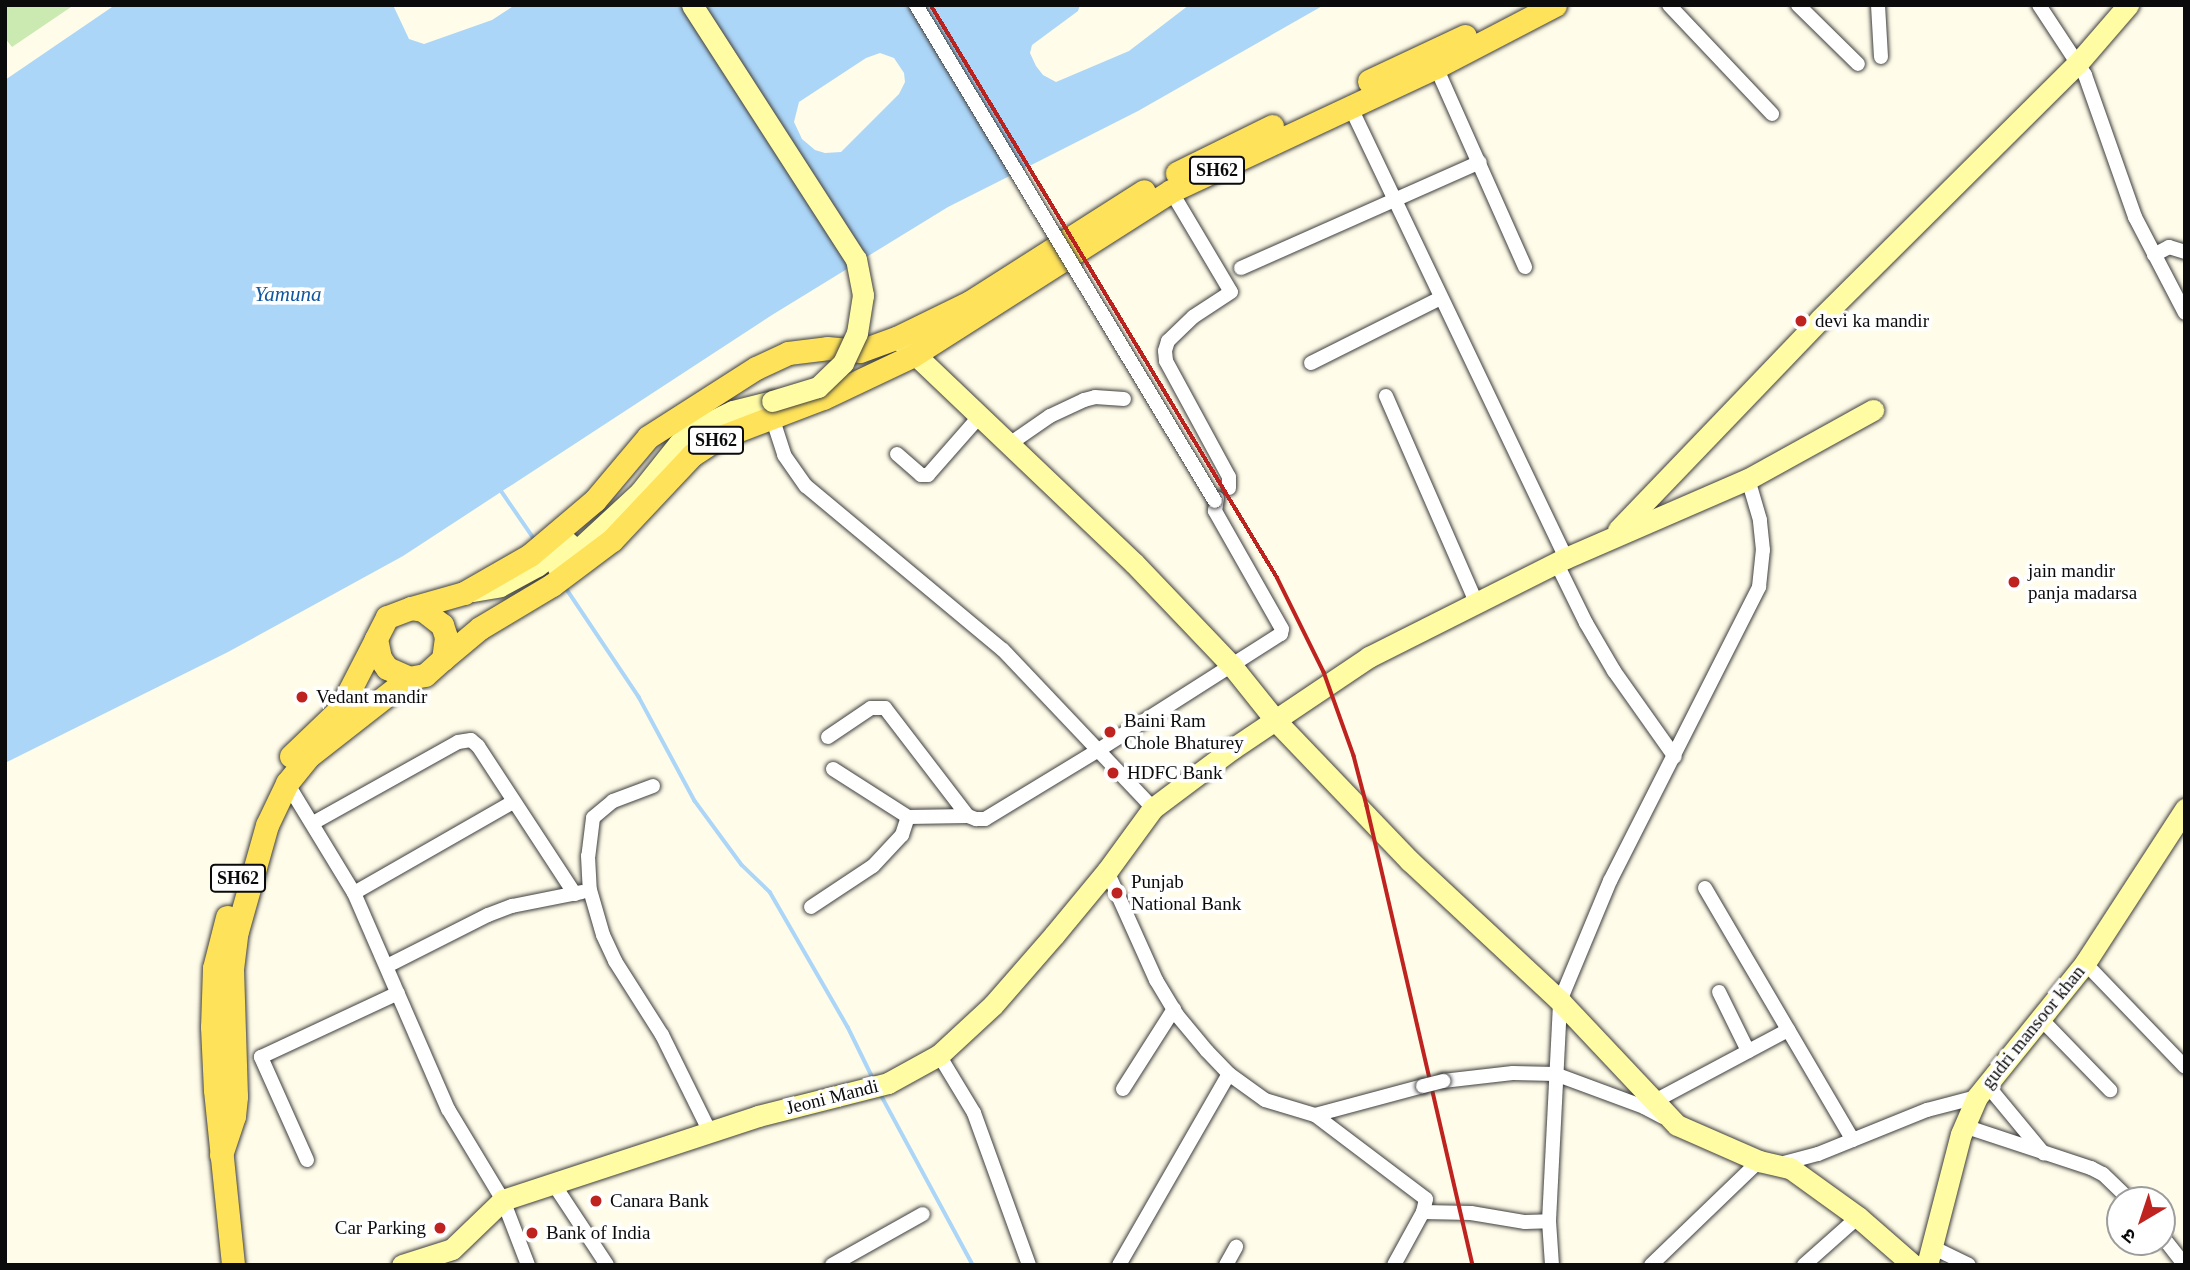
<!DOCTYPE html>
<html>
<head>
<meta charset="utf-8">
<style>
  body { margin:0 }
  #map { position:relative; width:2190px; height:1270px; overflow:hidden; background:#fffce9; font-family:"Times New Roman","Noto Sans Devanagari",serif }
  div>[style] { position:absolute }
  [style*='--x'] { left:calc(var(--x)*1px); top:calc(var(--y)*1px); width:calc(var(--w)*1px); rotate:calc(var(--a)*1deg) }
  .green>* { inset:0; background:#cbeab2 }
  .water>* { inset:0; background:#acd6f8 }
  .stream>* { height:3.5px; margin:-1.75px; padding:0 1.75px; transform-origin:1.75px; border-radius:1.75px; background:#acd6f8 }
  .roads { filter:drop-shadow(0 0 2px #3e3e3e) drop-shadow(0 0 2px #3e3e3e) }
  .street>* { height:14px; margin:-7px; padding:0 7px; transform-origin:7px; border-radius:7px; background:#fff }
  .secondary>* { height:21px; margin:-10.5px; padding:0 10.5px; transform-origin:10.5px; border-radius:10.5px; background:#fffca4 }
  .primary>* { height:23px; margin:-11.5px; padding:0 11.5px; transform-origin:11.5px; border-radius:11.5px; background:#fee25a }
  .rail>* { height:3.5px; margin:-1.75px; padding:0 1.75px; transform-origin:1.75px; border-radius:1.75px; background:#bf231f }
  .bridges { filter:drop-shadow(0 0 2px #3e3e3e) drop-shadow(0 0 2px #3e3e3e) }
  .street-bridge>* { height:14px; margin:-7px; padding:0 7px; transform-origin:7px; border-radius:7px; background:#fff }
  .secondary-bridge>* { height:21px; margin:-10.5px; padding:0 10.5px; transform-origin:10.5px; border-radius:10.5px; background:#fffca4 }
  .dots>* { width:19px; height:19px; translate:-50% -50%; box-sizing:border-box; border:4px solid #fff; border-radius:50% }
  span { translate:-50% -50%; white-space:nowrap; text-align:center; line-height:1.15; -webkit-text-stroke:7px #fff; paint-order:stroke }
  .shield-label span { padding:2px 5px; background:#fff; border:2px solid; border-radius:5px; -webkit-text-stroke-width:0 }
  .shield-label { font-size:18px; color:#0b0b0b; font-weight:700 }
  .poi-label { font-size:19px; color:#0b0b0b }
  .left { translate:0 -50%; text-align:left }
  .right { translate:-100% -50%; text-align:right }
  .street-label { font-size:19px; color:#0b0b0b }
  .water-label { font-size:21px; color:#1157a0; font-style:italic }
  .frame { position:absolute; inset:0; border:7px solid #0b0b0b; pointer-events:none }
  .north { position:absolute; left:2106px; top:1186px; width:70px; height:70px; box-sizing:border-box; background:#fff; border:2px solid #9d9d9d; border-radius:50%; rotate:219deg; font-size:19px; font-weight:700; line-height:28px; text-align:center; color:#0b0b0b }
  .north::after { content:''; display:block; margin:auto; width:24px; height:32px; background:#bf231f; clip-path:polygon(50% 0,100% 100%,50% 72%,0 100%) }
</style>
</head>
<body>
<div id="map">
  <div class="green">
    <div style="clip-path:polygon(5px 5px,74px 5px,12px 47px,5px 38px)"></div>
  </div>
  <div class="water">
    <div style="clip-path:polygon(evenodd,115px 5px,393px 5px,409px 39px,424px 44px,492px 20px,515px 5px,1080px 5px,1078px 11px,1032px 45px,1030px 53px,1036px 66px,1043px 75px,1056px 82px,1129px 51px,1189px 5px,1324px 5px,1138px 111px,948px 207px,772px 315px,403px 556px,228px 652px,5px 763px,5px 80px,115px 5px,880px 53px,894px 58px,904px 73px,905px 82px,899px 94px,841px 152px,825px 153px,815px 150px,802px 139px,794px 122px,799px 102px,866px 58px,880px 53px)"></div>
  </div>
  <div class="stream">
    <div style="--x:500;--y:489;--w:62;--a:55.5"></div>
    <div style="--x:564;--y:585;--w:135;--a:56.2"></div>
    <div style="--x:639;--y:697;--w:118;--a:61.7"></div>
    <div style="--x:695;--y:801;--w:79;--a:53.7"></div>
    <div style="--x:742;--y:865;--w:39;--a:44"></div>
    <div style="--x:770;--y:892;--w:156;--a:60"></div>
    <div style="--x:848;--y:1027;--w:57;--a:63.9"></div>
    <div style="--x:879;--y:1091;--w:198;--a:61.6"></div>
  </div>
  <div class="roads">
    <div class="street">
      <div style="--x:1669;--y:5;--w:150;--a:46.6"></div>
      <div style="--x:1798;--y:5;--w:84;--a:44.5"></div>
      <div style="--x:1878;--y:5;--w:52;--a:86.7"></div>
      <div style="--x:2039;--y:5;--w:84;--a:56.7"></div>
      <div style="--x:2085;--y:75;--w:151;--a:70.6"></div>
      <div style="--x:2135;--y:217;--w:108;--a:62.5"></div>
      <div style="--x:1436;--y:67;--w:219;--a:66"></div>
      <div style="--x:1350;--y:106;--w:501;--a:64.46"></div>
      <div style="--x:1171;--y:191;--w:117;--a:59.3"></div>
      <div style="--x:1231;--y:292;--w:45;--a:146.7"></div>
      <div style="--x:1193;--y:317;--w:35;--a:136"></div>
      <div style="--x:1168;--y:341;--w:10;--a:107"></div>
      <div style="--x:1165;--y:351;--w:10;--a:84"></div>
      <div style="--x:1166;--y:361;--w:132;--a:61.5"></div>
      <div style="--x:1229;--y:477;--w:11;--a:90"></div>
      <div style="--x:2154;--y:255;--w:17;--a:-28"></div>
      <div style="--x:2169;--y:247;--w:17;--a:17"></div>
      <div style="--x:1241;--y:268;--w:261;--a:-23.9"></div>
      <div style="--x:1311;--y:363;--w:145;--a:-26.6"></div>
      <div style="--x:1386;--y:396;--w:227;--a:66.4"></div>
      <div style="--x:772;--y:417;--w:40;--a:72"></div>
      <div style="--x:784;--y:455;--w:38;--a:55"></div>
      <div style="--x:806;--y:486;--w:256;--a:39.8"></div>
      <div style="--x:1003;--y:650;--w:218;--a:46.5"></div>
      <div style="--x:1008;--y:445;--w:51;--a:-34.6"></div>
      <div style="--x:1050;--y:416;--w:38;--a:-25"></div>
      <div style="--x:1084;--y:400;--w:11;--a:-15"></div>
      <div style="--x:1095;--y:397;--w:29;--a:4"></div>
      <div style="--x:897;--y:454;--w:32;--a:41"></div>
      <div style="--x:921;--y:475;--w:7;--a:0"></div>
      <div style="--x:928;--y:475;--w:76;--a:-48.7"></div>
      <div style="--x:1557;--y:564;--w:66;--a:63.8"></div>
      <div style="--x:1586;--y:623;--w:56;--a:59.7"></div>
      <div style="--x:1614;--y:671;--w:105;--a:54.7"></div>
      <div style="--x:828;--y:737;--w:52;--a:-34"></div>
      <div style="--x:871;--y:708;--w:14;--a:0"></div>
      <div style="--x:885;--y:708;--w:136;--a:52.5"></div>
      <div style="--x:968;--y:816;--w:9;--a:21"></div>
      <div style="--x:976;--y:819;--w:9;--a:0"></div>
      <div style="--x:985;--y:819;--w:131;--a:-31.3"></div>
      <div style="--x:1097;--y:751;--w:218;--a:-32.5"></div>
      <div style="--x:1281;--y:634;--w:5;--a:-79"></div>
      <div style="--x:1282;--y:629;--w:136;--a:-119.6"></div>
      <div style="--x:1215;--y:511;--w:13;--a:-81"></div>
      <div style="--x:833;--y:769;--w:89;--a:32.6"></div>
      <div style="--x:908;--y:817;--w:60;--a:-1"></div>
      <div style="--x:287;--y:783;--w:129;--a:58.7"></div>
      <div style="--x:354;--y:893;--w:236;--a:66.5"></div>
      <div style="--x:448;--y:1109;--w:106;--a:58.9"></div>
      <div style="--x:503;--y:1200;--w:70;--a:69"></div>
      <div style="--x:653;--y:786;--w:43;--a:159.4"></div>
      <div style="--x:613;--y:801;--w:26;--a:140"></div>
      <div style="--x:593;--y:818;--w:38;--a:97"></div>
      <div style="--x:588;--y:856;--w:34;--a:87"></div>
      <div style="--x:590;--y:890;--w:47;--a:73.9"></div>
      <div style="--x:603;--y:935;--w:29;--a:65"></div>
      <div style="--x:615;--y:961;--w:88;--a:57.6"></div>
      <div style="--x:662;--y:1035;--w:108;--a:63.7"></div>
      <div style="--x:313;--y:823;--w:166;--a:-29.2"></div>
      <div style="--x:458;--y:742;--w:13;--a:-9"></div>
      <div style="--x:471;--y:740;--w:9;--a:41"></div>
      <div style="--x:478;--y:746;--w:177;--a:56.8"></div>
      <div style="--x:1107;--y:871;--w:120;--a:65.8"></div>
      <div style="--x:1156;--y:980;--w:41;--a:59"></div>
      <div style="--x:1177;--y:1015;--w:47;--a:50.2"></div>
      <div style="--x:1207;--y:1051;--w:32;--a:46"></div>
      <div style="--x:1229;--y:1074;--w:44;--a:35.8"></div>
      <div style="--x:1265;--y:1100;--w:52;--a:16.7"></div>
      <div style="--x:1315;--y:1115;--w:139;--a:37.1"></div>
      <div style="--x:1426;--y:1199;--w:13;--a:103"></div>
      <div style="--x:1423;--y:1212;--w:60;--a:118.7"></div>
      <div style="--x:1705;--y:888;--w:292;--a:59.6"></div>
      <div style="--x:354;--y:893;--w:183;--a:-29.8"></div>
      <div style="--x:811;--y:907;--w:74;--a:-33.5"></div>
      <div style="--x:873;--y:866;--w:42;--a:-46.9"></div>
      <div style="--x:902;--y:835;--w:19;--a:-72"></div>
      <div style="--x:2085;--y:963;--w:144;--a:46.1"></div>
      <div style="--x:387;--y:966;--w:113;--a:-26.8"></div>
      <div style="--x:488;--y:915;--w:26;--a:-21"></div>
      <div style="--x:512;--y:906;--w:71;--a:-11.3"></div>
      <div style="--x:1719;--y:992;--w:66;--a:63.8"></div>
      <div style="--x:2042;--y:1020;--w:98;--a:45.8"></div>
      <div style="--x:939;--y:1055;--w:68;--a:58.9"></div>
      <div style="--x:974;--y:1113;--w:162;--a:70.1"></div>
      <div style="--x:1443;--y:1081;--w:70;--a:-6.5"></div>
      <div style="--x:1513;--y:1073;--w:42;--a:1.4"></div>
      <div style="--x:1555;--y:1074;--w:95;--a:20.3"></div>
      <div style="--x:1644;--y:1107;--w:21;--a:28"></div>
      <div style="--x:1987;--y:1085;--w:89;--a:50.4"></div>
      <div style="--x:1123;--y:1089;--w:95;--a:-57.5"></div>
      <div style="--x:1655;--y:1101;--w:151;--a:-28.1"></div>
      <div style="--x:1315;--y:1115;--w:112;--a:-15"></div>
      <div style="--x:1964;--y:1126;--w:134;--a:18.3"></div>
      <div style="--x:2091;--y:1168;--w:13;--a:27"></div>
      <div style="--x:2103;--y:1174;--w:37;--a:44"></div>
      <div style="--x:307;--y:1160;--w:113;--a:-114.1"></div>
      <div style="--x:261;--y:1057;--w:151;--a:-25"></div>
      <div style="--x:1780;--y:1164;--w:39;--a:-15"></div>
      <div style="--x:1818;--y:1154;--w:118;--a:-22"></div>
      <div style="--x:1927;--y:1110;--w:52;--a:-14.6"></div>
      <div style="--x:553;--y:1183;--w:98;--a:56.6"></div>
      <div style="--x:1423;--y:1212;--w:48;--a:1.2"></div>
      <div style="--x:1471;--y:1213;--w:55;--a:9.5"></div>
      <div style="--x:1525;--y:1222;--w:24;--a:-2"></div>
      <div style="--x:2162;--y:1236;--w:37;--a:52"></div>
      <div style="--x:1930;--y:1246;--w:43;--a:26"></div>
      <div style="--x:832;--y:1265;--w:104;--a:-29.3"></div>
      <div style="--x:1119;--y:1265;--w:220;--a:-60.1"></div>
      <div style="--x:1226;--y:1265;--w:21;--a:-61"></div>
      <div style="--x:1552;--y:1265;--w:44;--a:-93.9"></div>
      <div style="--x:1549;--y:1221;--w:220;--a:-87.1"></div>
      <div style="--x:1560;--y:1001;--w:130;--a:-67.4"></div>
      <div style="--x:1610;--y:881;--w:330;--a:-63.1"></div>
      <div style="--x:1759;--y:587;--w:37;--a:-84"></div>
      <div style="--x:1763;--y:550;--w:30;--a:-96"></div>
      <div style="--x:1760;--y:520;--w:43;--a:-106.3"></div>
      <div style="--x:1651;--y:1265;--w:150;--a:-43.9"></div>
      <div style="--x:1804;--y:1265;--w:72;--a:-41.6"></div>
    </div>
    <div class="secondary">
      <div style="--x:904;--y:344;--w:318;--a:43.6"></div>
      <div style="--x:1134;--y:563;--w:142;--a:46.4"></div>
      <div style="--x:1232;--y:666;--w:70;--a:51.3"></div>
      <div style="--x:1276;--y:721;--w:194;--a:46.3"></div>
      <div style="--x:1410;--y:861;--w:205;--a:43"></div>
      <div style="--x:1560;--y:1001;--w:170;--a:46.7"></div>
      <div style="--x:1677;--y:1125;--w:90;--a:23.7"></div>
      <div style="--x:1759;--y:1161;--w:32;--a:13"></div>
      <div style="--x:1790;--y:1168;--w:84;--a:35.8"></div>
      <div style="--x:1858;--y:1217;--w:73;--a:41.1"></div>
      <div style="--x:1618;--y:530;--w:292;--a:-46.2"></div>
      <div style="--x:1820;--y:319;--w:363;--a:-44.8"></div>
      <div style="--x:2078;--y:63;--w:77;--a:-49.2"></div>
      <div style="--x:558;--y:568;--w:112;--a:-42.8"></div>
      <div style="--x:640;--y:492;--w:63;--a:-51.5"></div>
      <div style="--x:679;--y:443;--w:31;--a:-36"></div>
      <div style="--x:704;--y:425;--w:32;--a:-26"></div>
      <div style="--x:733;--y:411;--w:40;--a:-14.4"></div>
      <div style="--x:473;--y:591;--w:27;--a:-10"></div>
      <div style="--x:500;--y:586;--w:42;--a:-28.4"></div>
      <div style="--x:537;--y:566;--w:39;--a:-37"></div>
      <div style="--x:402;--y:1265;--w:52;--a:-17.7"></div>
      <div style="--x:452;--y:1249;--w:71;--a:-43.9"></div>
      <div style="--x:503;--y:1200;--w:268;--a:-18.2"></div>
      <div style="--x:758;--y:1116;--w:134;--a:-14.2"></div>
      <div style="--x:888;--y:1083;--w:58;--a:-28.8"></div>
      <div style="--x:939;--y:1055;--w:74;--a:-42.8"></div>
      <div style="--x:993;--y:1005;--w:93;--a:-48.9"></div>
      <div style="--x:1054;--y:935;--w:83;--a:-50.4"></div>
      <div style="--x:1107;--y:871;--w:78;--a:-53.9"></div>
      <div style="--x:1153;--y:808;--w:99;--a:-36.8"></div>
      <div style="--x:1232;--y:749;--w:165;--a:-33.9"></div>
      <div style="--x:1369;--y:657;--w:220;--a:-26.7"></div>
      <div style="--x:1566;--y:558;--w:198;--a:-23.5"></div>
      <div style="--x:1748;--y:479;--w:143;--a:-28.9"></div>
      <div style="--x:1927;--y:1265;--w:135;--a:-75.5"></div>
      <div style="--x:1961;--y:1134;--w:40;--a:-66.6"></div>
      <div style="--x:1977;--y:1097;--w:172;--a:-51.1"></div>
      <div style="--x:2085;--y:963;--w:184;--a:-57"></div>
    </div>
    <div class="primary">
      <div style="--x:1369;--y:81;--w:106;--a:-25.1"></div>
      <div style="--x:1177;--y:173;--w:106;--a:-26.3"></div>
      <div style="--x:411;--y:608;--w:55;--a:-15.8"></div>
      <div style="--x:464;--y:593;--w:76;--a:-29.9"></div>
      <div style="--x:530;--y:555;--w:85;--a:-40.2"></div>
      <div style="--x:595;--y:500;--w:82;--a:-49.9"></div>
      <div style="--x:648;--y:437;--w:128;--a:-32.6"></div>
      <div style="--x:756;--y:368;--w:35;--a:-25"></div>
      <div style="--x:788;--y:353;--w:39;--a:-7"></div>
      <div style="--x:827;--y:348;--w:33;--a:5"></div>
      <div style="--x:860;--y:351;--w:38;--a:-20"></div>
      <div style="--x:896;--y:338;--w:82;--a:-25.9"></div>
      <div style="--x:970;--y:302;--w:206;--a:-32.5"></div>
      <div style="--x:443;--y:659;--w:48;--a:-40"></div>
      <div style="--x:480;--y:628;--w:84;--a:-30.8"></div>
      <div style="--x:552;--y:585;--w:75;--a:-36.9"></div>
      <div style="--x:612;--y:540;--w:117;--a:-46.7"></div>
      <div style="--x:692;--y:455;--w:31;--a:-33"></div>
      <div style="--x:718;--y:438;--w:112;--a:-20.9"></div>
      <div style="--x:823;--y:398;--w:98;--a:-25.3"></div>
      <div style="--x:912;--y:356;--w:307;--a:-32.5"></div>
      <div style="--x:1171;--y:191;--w:293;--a:-25.1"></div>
      <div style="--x:1436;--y:67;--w:134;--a:-27.5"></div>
      <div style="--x:291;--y:756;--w:68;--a:-43.8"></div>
      <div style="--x:340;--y:709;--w:79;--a:-62.8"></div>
      <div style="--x:227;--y:917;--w:53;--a:104.3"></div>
      <div style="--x:214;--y:968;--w:59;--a:91.9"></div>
      <div style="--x:212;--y:1027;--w:63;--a:87.3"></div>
      <div style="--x:215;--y:1090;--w:176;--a:84.1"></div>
      <div style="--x:221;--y:1155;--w:41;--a:-71.6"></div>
      <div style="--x:234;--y:1116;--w:20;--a:-84"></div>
      <div style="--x:236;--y:1096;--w:127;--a:-91.8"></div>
      <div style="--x:232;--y:969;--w:38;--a:-83"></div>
      <div style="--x:237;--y:931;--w:110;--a:-74.2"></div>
      <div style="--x:267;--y:825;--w:47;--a:-64.5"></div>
      <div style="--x:287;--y:783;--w:35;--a:-51"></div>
      <div style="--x:309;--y:756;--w:127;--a:-38"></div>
      <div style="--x:409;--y:678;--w:16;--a:-11"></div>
      <div style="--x:425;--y:675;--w:24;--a:-42"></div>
      <div style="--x:443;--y:659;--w:22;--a:-82"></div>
      <div style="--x:446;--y:637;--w:13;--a:-108"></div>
      <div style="--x:442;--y:625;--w:24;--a:-142"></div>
      <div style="--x:423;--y:610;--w:12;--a:-171"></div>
      <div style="--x:411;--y:608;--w:26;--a:159"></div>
      <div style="--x:387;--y:617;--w:25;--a:117"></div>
      <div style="--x:376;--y:639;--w:19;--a:78"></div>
      <div style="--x:380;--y:658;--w:12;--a:55"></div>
      <div style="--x:387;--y:668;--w:24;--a:24"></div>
    </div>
  </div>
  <div class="rail">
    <div style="--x:931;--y:5;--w:669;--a:58.83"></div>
    <div style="--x:1277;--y:577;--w:106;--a:63.7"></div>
    <div style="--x:1324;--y:672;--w:89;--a:70.3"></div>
    <div style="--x:1354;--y:756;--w:52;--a:75.4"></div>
    <div style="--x:1367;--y:806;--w:471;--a:77"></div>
  </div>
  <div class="bridges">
    <div class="street-bridge">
      <div style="--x:916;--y:5;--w:579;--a:58.92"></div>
      <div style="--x:1423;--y:1086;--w:21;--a:-14"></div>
    </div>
    <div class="secondary-bridge">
      <div style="--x:692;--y:5;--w:302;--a:57.2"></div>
      <div style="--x:856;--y:259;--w:37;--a:79"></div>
      <div style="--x:863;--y:295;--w:38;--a:99"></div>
      <div style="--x:857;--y:333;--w:33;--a:115"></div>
      <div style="--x:843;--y:363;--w:35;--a:136"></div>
      <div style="--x:818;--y:387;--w:48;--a:163.1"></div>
    </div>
  </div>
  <div class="dots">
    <div style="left:1801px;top:321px;background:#bf231f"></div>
    <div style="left:2014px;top:582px;background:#bf231f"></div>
    <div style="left:302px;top:697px;background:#bf231f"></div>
    <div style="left:1110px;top:732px;background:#bf231f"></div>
    <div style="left:1113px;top:773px;background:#bf231f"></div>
    <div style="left:1117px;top:893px;background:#bf231f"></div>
    <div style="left:596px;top:1201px;background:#bf231f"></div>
    <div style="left:440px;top:1228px;background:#bf231f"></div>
    <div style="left:532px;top:1233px;background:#bf231f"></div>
  </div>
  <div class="shield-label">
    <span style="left:1217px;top:170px">SH62</span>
    <span style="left:716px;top:440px">SH62</span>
    <span style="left:238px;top:878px">SH62</span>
  </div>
  <div class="poi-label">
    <span class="left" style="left:1815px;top:321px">devi ka mandir</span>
    <span class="left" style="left:2028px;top:582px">jain mandir<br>panja madarsa</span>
    <span class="left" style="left:316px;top:697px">Vedant mandir</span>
    <span class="left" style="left:1124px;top:732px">Baini Ram<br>Chole Bhaturey</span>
    <span class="left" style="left:1127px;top:773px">HDFC Bank</span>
    <span class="left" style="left:1131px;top:893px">Punjab<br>National Bank</span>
    <span class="left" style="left:610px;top:1201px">Canara Bank</span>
    <span class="right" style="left:426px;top:1228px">Car Parking</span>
    <span class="left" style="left:546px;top:1233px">Bank of India</span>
  </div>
  <div class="street-label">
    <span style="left:2033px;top:1027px;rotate:-51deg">gudri mansoor khan</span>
    <span style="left:832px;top:1097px;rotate:-14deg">Jeoni Mandi</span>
  </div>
  <div class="water-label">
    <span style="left:288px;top:294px">Yamuna</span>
  </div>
  <div class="frame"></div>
  <div class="north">उ</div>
</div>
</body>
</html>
